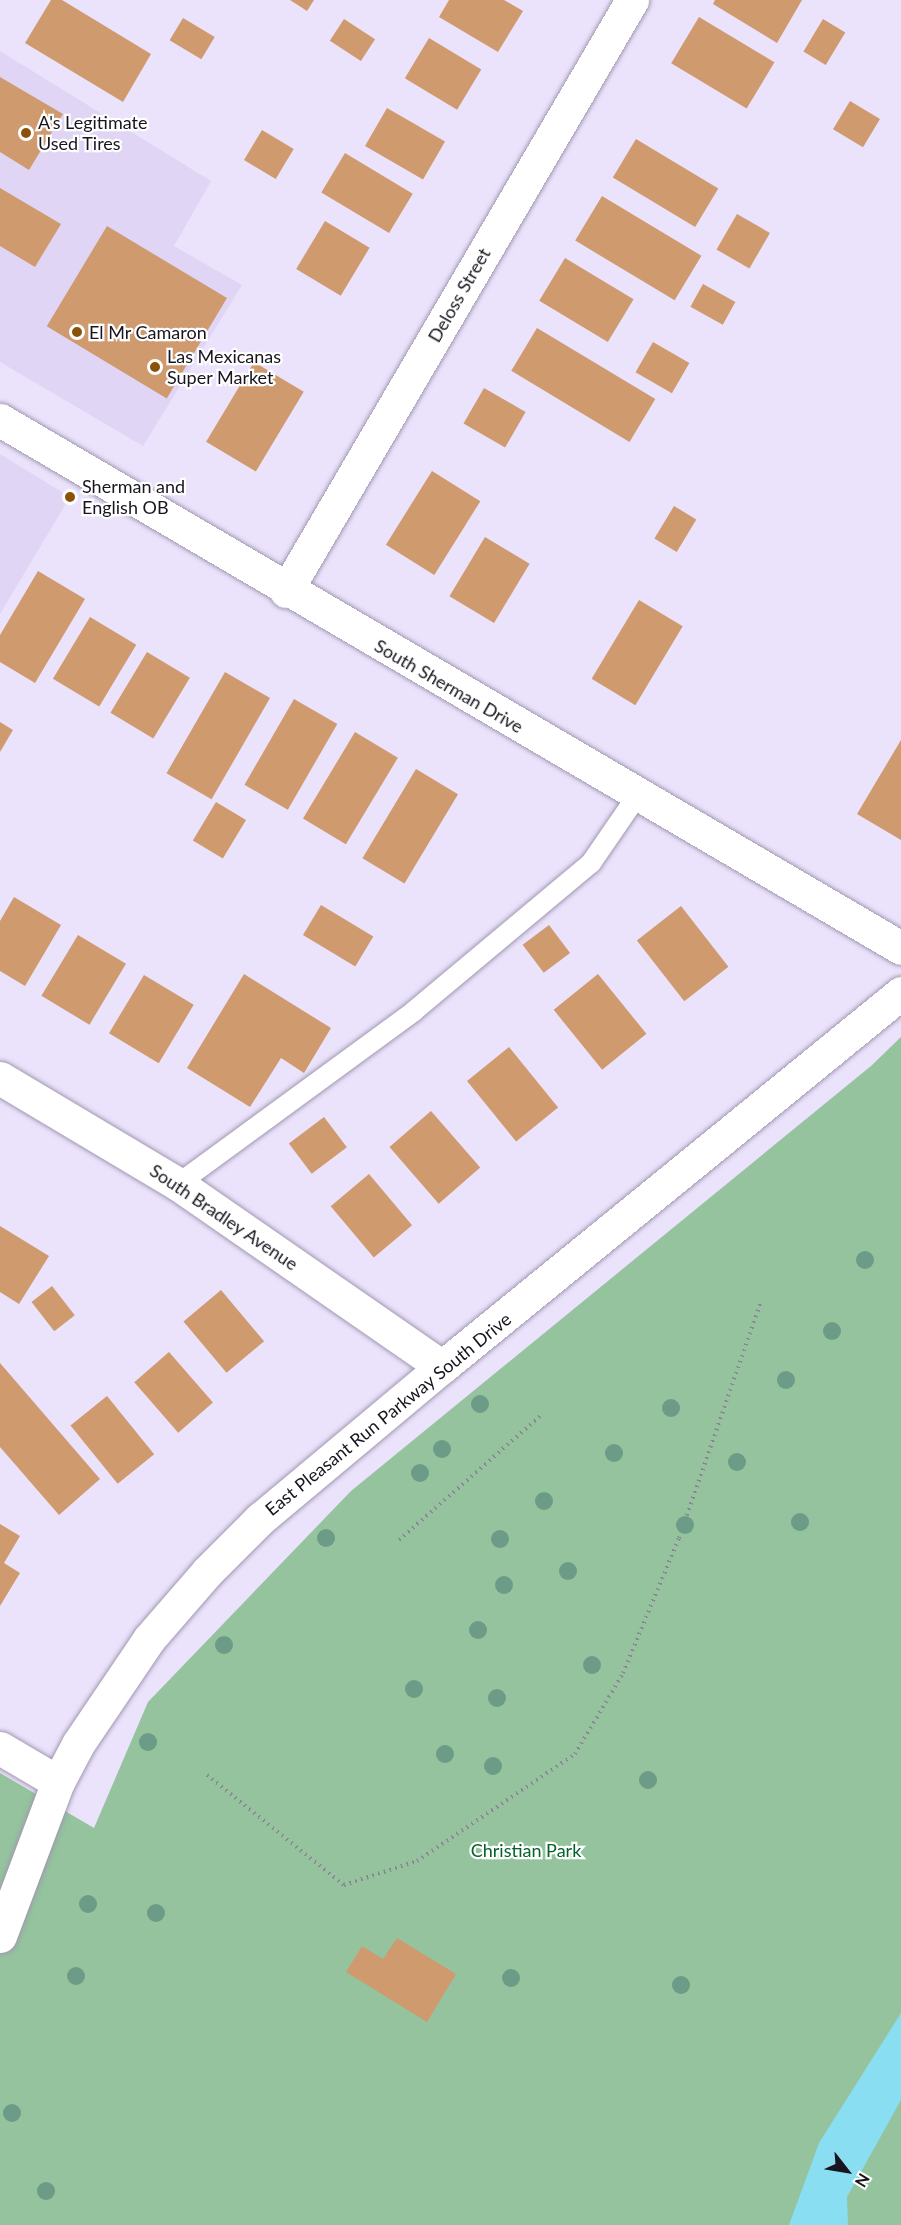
<!DOCTYPE html>
<html>
<head>
<meta charset="utf-8">
<style>
  body { margin:0 }
  #map { position:relative; width:901px; height:2225px; overflow:hidden; background:#ebe2fc; font-family:Lato,sans-serif }
  div>[style] { position:absolute }
  [style*='--x'] { left:calc(var(--x)*1px); top:calc(var(--y)*1px); width:calc(var(--w)*1px); rotate:calc(var(--a)*1deg) }
  .built>* { inset:0; background:#e1d5f6 }
  .green>* { inset:0; background:#94c39d }
  .water>* { inset:0; background:#89def1 }
  .building>* { inset:0; background:#d09a6f; transform-origin:0 0 }
  .path>* { height:4px; margin-top:-2px; transform-origin:0; background:repeating-linear-gradient(90deg,#8b8496 0 1.5px,transparent 0 6px) }
  .roads { filter:drop-shadow(0 0 2px #a198b0) drop-shadow(0 0 2px #a198b0) }
  .service>* { height:20px; margin:-10px; padding:0 10px; transform-origin:10px; border-radius:10px; background:#fff }
  .minor>* { height:33px; margin:-16.5px; padding:0 16.5px; transform-origin:16.5px; border-radius:16.5px; background:#fff }
  .tertiary>* { height:33px; margin:-16.5px; padding:0 16.5px; transform-origin:16.5px; border-radius:16.5px; background:#fff }
  .secondary>* { height:33px; margin:-16.5px; padding:0 16.5px; transform-origin:16.5px; border-radius:16.5px; background:#fff }
  .trees>* { width:18px; height:18px; margin:-9px; border-radius:50%; background:#6c9b88 }
  .dots>* { width:16px; height:16px; translate:-50% -50%; box-sizing:border-box; border:3px solid #fff; border-radius:50% }
  span { translate:-50% -50%; white-space:nowrap; text-align:center; line-height:1.15; -webkit-text-stroke:4.5px #fff; paint-order:stroke }
  .poi-label { font-size:18px; color:#19151e }
  .left { translate:0 -50%; text-align:left }
  .street-label { font-size:18px; color:#19151e }
  .park-label { font-size:18px; color:#04612a }
  .north { position:absolute; left:817px; top:2141px; width:60px; height:60px; -webkit-text-stroke:4px #fff; paint-order:stroke; rotate:121deg; font-size:16px; font-weight:700; line-height:24px; text-align:center; color:#19151e }
  .north::after { content:''; display:block; margin:auto; width:21px; height:27px; background:#19151e; clip-path:polygon(50% 0,100% 100%,50% 72%,0 100%) }
</style>
</head>
<body>
<div id="map">
  <div class="built">
    <div style="clip-path:polygon(0 51px,211px 181px,174px 246px,242px 285px,143px 446px,0 362px)"></div>
    <div style="clip-path:polygon(0 454px,70px 497px,0 614px)"></div>
  </div>
  <div class="green">
    <div style="clip-path:polygon(901px 1037px,901px 2225px,0 2225px,0 1773px,94px 1828px,148px 1702px,351px 1491px,871px 1066px)"></div>
  </div>
  <div class="water">
    <div style="clip-path:polygon(901px 2013px,901px 2100px,847px 2197px,848px 2225px,789px 2225px,819px 2143px)"></div>
  </div>
  <div class="building">
    <div style="clip-path:polygon(51px 0,62px 0,151px 54px,123px 102px,25px 43px)"></div>
    <div style="clip-path:polygon(290px 0,314px 0,307px 11px)"></div>
    <div style="clip-path:polygon(449px 0,504px 0,523px 11px,498px 52px,439px 17px)"></div>
    <div style="clip-path:polygon(715px 0,802px 0,777px 43px,713px 4px)"></div>
    <div style="left:699px;top:17px;width:88px;height:54px;rotate:31deg"></div>
    <div style="left:183px;top:18px;width:37px;height:26px;rotate:31deg"></div>
    <div style="left:344px;top:19px;width:37px;height:26px;rotate:33deg"></div>
    <div style="left:823px;top:19px;width:26px;height:38px;rotate:31deg"></div>
    <div style="left:429px;top:38px;width:61px;height:47px;rotate:31deg"></div>
    <div style="clip-path:polygon(0 77px,63px 114px,29px 170px,0 152px)"></div>
    <div style="left:850px;top:101px;width:35px;height:33px;rotate:31deg"></div>
    <div style="left:387px;top:108px;width:67px;height:44px;rotate:30deg"></div>
    <div style="left:262px;top:130px;width:37px;height:35px;rotate:31deg"></div>
    <div style="left:636px;top:139px;width:96px;height:45px;rotate:31deg"></div>
    <div style="left:345px;top:153px;width:79px;height:46px;rotate:31deg"></div>
    <div style="clip-path:polygon(0 188px,61px 224px,35px 267px,0 246px)"></div>
    <div style="left:602px;top:196px;width:116px;height:52px;rotate:31deg"></div>
    <div style="left:737px;top:214px;width:38px;height:41px;rotate:30deg"></div>
    <div style="left:325px;top:221px;width:52px;height:56px;rotate:31deg"></div>
    <div style="left:107px;top:226px;width:140px;height:117px;rotate:31deg"></div>
    <div style="left:565px;top:258px;width:80px;height:50px;rotate:31deg"></div>
    <div style="left:703px;top:284px;width:37px;height:26px;rotate:29deg"></div>
    <div style="left:537px;top:328px;width:138px;height:50px;rotate:31deg"></div>
    <div style="left:653px;top:342px;width:42px;height:35px;rotate:30deg"></div>
    <div style="left:254px;top:362px;width:58px;height:93px;rotate:31deg"></div>
    <div style="left:484px;top:388px;width:48px;height:41px;rotate:30deg"></div>
    <div style="left:432px;top:471px;width:57px;height:87px;rotate:32deg"></div>
    <div style="left:674px;top:506px;width:26px;height:38px;rotate:31deg"></div>
    <div style="left:485px;top:537px;width:52px;height:69px;rotate:31deg"></div>
    <div style="clip-path:polygon(38px 571px,85px 599px,35px 683px,0 662px,0 635px)"></div>
    <div style="left:639px;top:600px;width:51px;height:92px;rotate:31deg"></div>
    <div style="left:90px;top:617px;width:54px;height:72px;rotate:31deg"></div>
    <div style="left:147px;top:652px;width:50px;height:71px;rotate:31deg"></div>
    <div style="left:225px;top:672px;width:52px;height:117px;rotate:30deg"></div>
    <div style="left:294px;top:699px;width:50px;height:99px;rotate:30deg"></div>
    <div style="clip-path:polygon(0 722px,13px 730px,0 752px)"></div>
    <div style="left:355px;top:732px;width:50px;height:101px;rotate:31deg"></div>
    <div style="clip-path:polygon(901px 740px,901px 840px,857px 814px)"></div>
    <div style="left:416px;top:769px;width:49px;height:104px;rotate:31deg"></div>
    <div style="left:216px;top:802px;width:35px;height:45px;rotate:31deg"></div>
    <div style="clip-path:polygon(14px 897px,61px 925px,25px 986px,0 971px,0 921px)"></div>
    <div style="left:321px;top:905px;width:61px;height:35px;rotate:31deg"></div>
    <div style="left:681px;top:906px;width:77px;height:56px;rotate:52deg"></div>
    <div style="left:549px;top:925px;width:35px;height:33px;rotate:53deg"></div>
    <div style="left:78px;top:935px;width:56px;height:71px;rotate:31deg"></div>
    <div style="clip-path:polygon(244px 974px,331px 1028px,304px 1073px,281px 1058px,250px 1107px,187px 1068px)"></div>
    <div style="left:598px;top:974px;width:77px;height:57px;rotate:51deg"></div>
    <div style="left:144px;top:975px;width:58px;height:68px;rotate:31deg"></div>
    <div style="left:509px;top:1047px;width:78px;height:54px;rotate:51deg"></div>
    <div style="left:431px;top:1111px;width:75px;height:55px;rotate:49deg"></div>
    <div style="left:324px;top:1117px;width:38px;height:44px;rotate:53deg"></div>
    <div style="left:369px;top:1174px;width:67px;height:50px;rotate:50deg"></div>
    <div style="clip-path:polygon(0 1226px,49px 1256px,19px 1304px,0 1292px)"></div>
    <div style="left:52px;top:1286px;width:37px;height:26px;rotate:52deg"></div>
    <div style="left:221px;top:1290px;width:67px;height:49px;rotate:50deg"></div>
    <div style="left:169px;top:1352px;width:67px;height:46px;rotate:49deg"></div>
    <div style="clip-path:polygon(0 1363px,100px 1479px,59px 1515px,0 1447px)"></div>
    <div style="left:107px;top:1396px;width:75px;height:47px;rotate:51deg"></div>
    <div style="clip-path:polygon(0 1524px,20px 1536px,4px 1563px,20px 1573px,0 1606px)"></div>
    <div style="clip-path:polygon(397px 1938px,456px 1974px,427px 2022px,346px 1972px,362px 1946px,383px 1959px)"></div>
  </div>
  <div class="path">
    <div style="--x:399;--y:1540;--w:188;--a:-41.3"></div>
    <div style="--x:207;--y:1775;--w:176;--a:38.8"></div>
    <div style="--x:344;--y:1885;--w:77;--a:-18.2"></div>
    <div style="--x:417;--y:1861;--w:191;--a:-34.1"></div>
    <div style="--x:575;--y:1754;--w:94;--a:-59.3"></div>
    <div style="--x:623;--y:1673;--w:146;--a:-67.5"></div>
    <div style="--x:679;--y:1538;--w:251;--a:-70.9"></div>
  </div>
  <div class="roads">
    <div class="service">
      <div style="--x:178;--y:1184;--w:293;--a:-36.2"></div>
      <div style="--x:414;--y:1011;--w:231;--a:-39.9"></div>
      <div style="--x:591;--y:863;--w:81;--a:-55.5"></div>
    </div>
    <div class="minor">
      <div style="--x:286;--y:591;--w:685;--a:-59.65"></div>
      <div style="--x:0;--y:1078;--w:207;--a:30.8"></div>
      <div style="--x:178;--y:1184;--w:321;--a:34.7"></div>
      <div style="--x:0;--y:1748;--w:67;--a:30.4"></div>
    </div>
    <div class="tertiary">
      <div style="--x:0;--y:1936;--w:165;--a:-69.4"></div>
      <div style="--x:58;--y:1782;--w:43;--a:-62.2"></div>
      <div style="--x:78;--y:1744;--w:127;--a:-55.9"></div>
      <div style="--x:149;--y:1639;--w:90;--a:-49.1"></div>
      <div style="--x:208;--y:1571;--w:74;--a:-45"></div>
      <div style="--x:260;--y:1519;--w:237;--a:-39.9"></div>
      <div style="--x:442;--y:1367;--w:592;--a:-39.17"></div>
    </div>
    <div class="secondary">
      <div style="--x:0;--y:420;--w:1044;--a:30.37"></div>
    </div>
  </div>
  <div class="trees">
    <div style="left:865px;top:1260px"></div>
    <div style="left:832px;top:1331px"></div>
    <div style="left:786px;top:1380px"></div>
    <div style="left:480px;top:1404px"></div>
    <div style="left:671px;top:1408px"></div>
    <div style="left:442px;top:1449px"></div>
    <div style="left:614px;top:1453px"></div>
    <div style="left:737px;top:1462px"></div>
    <div style="left:420px;top:1473px"></div>
    <div style="left:544px;top:1501px"></div>
    <div style="left:800px;top:1522px"></div>
    <div style="left:685px;top:1525px"></div>
    <div style="left:326px;top:1538px"></div>
    <div style="left:500px;top:1539px"></div>
    <div style="left:568px;top:1571px"></div>
    <div style="left:504px;top:1585px"></div>
    <div style="left:478px;top:1630px"></div>
    <div style="left:224px;top:1645px"></div>
    <div style="left:592px;top:1665px"></div>
    <div style="left:414px;top:1689px"></div>
    <div style="left:497px;top:1698px"></div>
    <div style="left:148px;top:1742px"></div>
    <div style="left:445px;top:1754px"></div>
    <div style="left:493px;top:1766px"></div>
    <div style="left:648px;top:1780px"></div>
    <div style="left:88px;top:1904px"></div>
    <div style="left:156px;top:1913px"></div>
    <div style="left:76px;top:1976px"></div>
    <div style="left:511px;top:1978px"></div>
    <div style="left:681px;top:1985px"></div>
    <div style="left:12px;top:2113px"></div>
    <div style="left:46px;top:2191px"></div>
  </div>
  <div class="dots">
    <div style="left:26px;top:133px;background:#8b5309"></div>
    <div style="left:77px;top:332px;background:#8b5309"></div>
    <div style="left:155px;top:367px;background:#8b5309"></div>
    <div style="left:70px;top:497px;background:#8b5309"></div>
  </div>
  <div class="poi-label">
    <span class="left" style="left:38px;top:133px">A's Legitimate<br>Used Tires</span>
    <span class="left" style="left:89px;top:332px">El Mr Camaron</span>
    <span class="left" style="left:167px;top:367px">Las Mexicanas<br>Super Market</span>
    <span class="left" style="left:82px;top:497px">Sherman and<br>English OB</span>
  </div>
  <div class="street-label">
    <span style="left:459px;top:295px;rotate:-60deg">Deloss Street</span>
    <span style="left:449px;top:686px;rotate:30deg">South Sherman Drive</span>
    <span style="left:224px;top:1217px;rotate:34deg">South Bradley Avenue</span>
    <span style="left:388px;top:1414px;rotate:-39deg">East Pleasant Run Parkway South Drive</span>
  </div>
  <div class="park-label">
    <span style="left:526px;top:1850px">Christian Park</span>
  </div>
  <div class="north">N</div>
</div>
</body>
</html>
